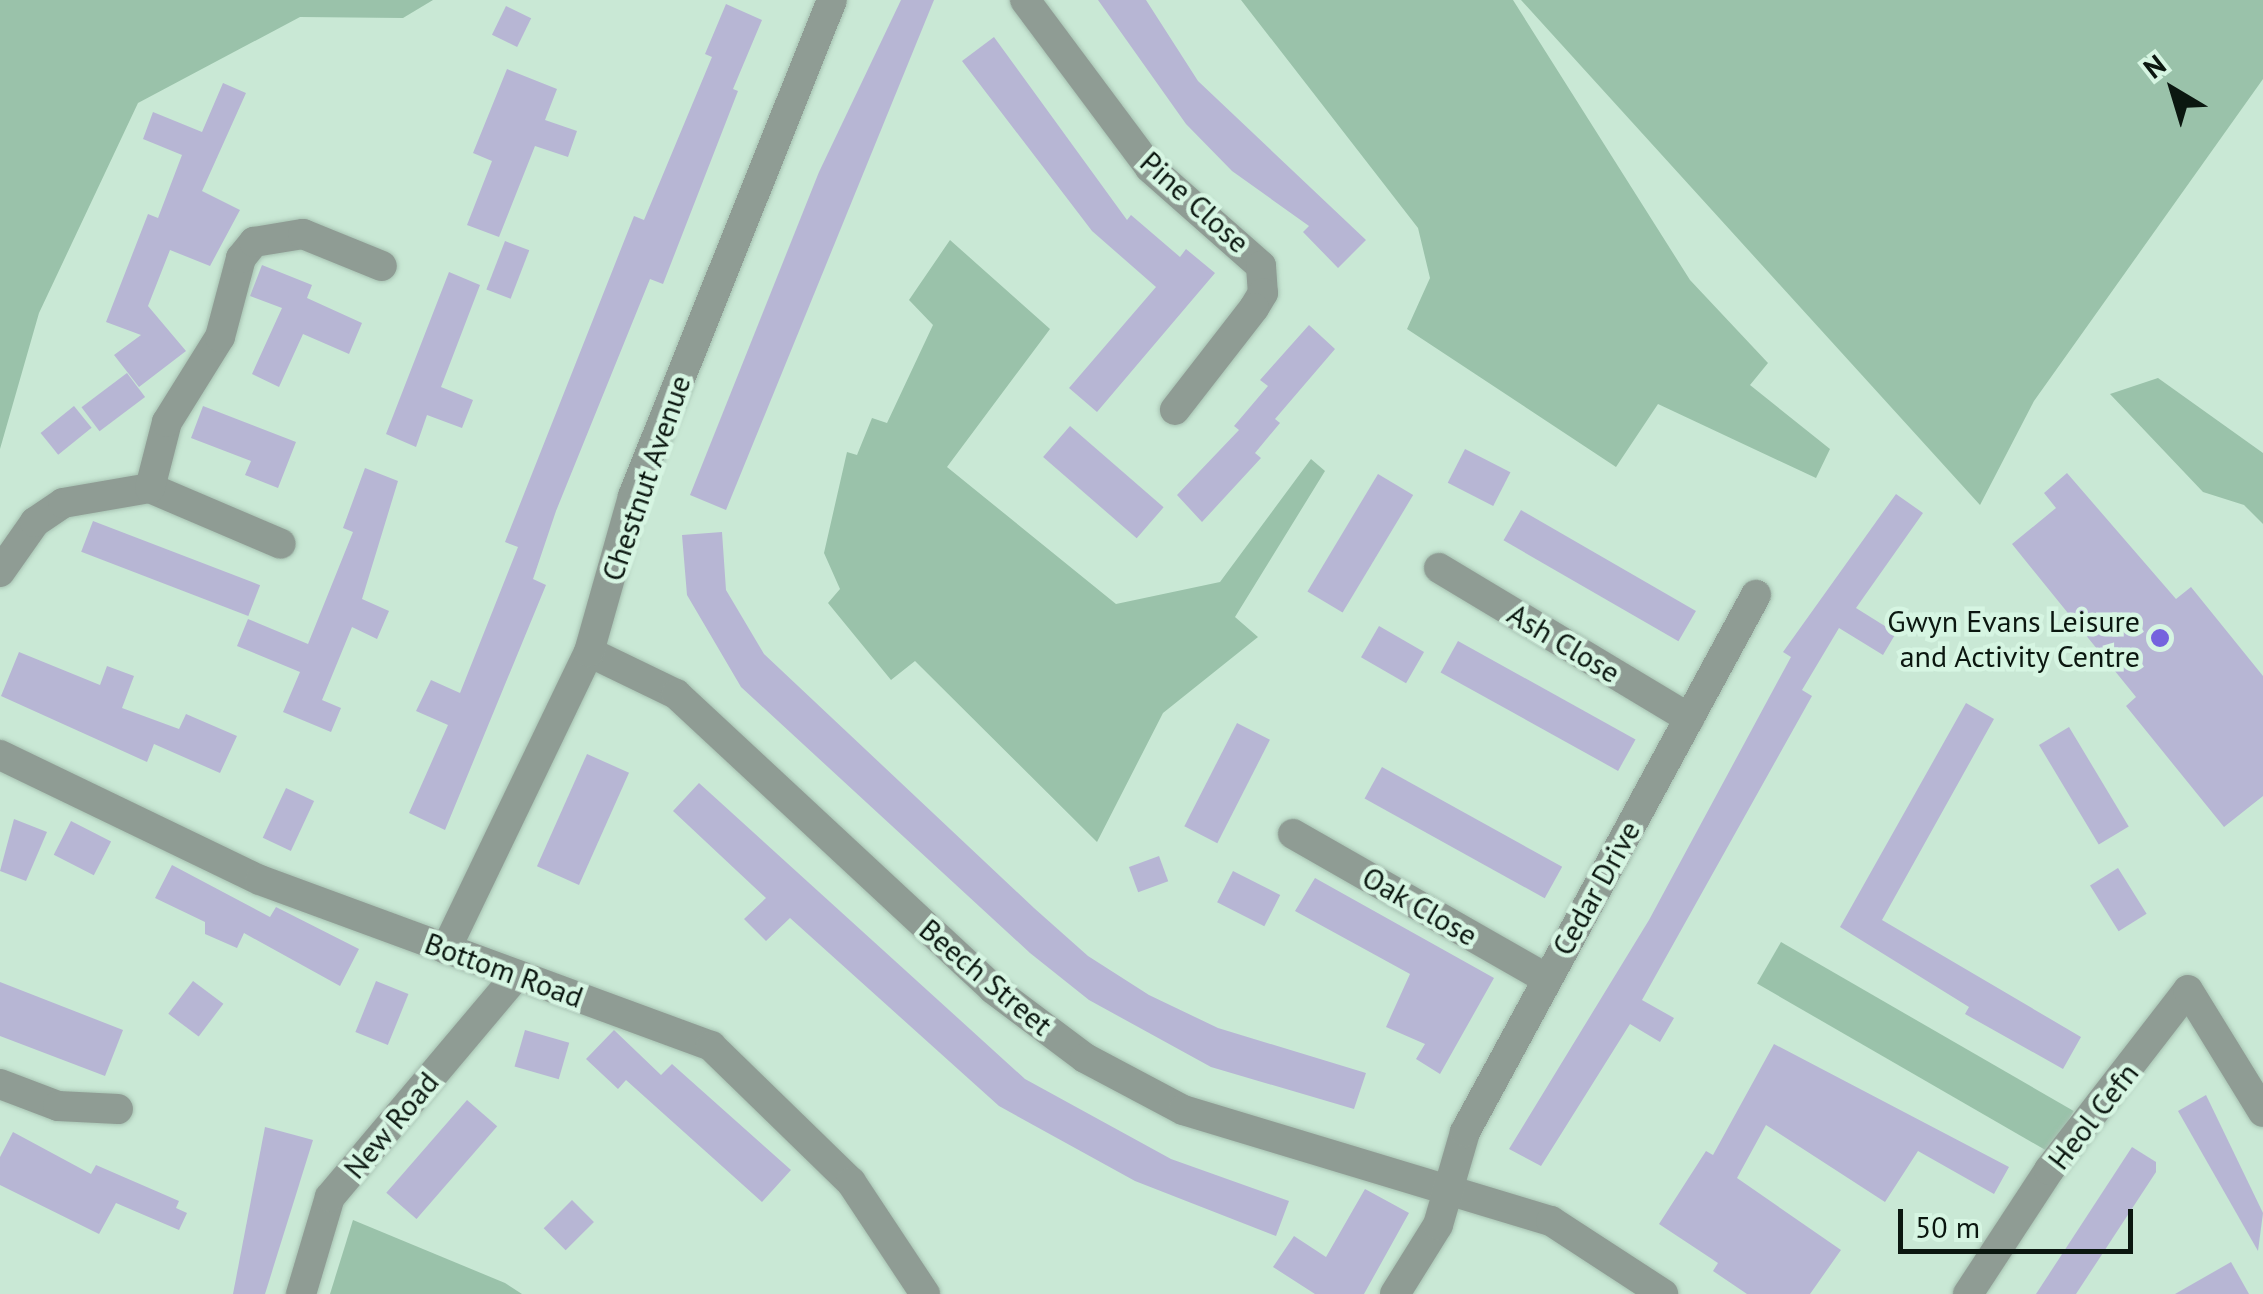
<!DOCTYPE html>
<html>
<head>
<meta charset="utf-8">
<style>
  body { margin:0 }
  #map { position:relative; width:2263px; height:1294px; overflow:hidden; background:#c9e8d5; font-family:"PT Sans",sans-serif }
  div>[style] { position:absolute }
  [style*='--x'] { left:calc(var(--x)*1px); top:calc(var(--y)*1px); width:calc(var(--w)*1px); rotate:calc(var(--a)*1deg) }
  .green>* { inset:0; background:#9ac2aa; transform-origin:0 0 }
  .building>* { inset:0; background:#b7b6d4; transform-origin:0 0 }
  .roads { filter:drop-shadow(0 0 2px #a7c2b2) drop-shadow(0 0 2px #a7c2b2) }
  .street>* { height:30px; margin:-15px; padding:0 15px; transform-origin:15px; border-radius:15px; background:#8f9c94 }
  .dots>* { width:28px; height:28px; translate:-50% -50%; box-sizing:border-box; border:5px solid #d6f5e2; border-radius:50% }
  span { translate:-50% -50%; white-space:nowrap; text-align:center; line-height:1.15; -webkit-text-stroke:9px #d6f5e2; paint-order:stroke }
  .street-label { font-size:30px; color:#0b1710 }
  .poi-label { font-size:30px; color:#0b1710 }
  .right { translate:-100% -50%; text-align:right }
  .north { position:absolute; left:2123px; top:40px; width:100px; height:100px; -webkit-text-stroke:8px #d6f5e2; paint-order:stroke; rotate:322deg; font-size:28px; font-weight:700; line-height:40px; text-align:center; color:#0b1710 }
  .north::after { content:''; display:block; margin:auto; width:35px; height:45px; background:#0b1710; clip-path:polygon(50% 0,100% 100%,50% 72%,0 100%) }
  .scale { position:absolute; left:1898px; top:1209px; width:235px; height:45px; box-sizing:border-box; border:5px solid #0b1710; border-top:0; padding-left:12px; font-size:30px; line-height:35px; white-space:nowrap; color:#0b1710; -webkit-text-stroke:8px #d6f5e2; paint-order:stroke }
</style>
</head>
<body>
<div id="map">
  <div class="green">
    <div style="clip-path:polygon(0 0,433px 0,403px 18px,300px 17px,138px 103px,39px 313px,0 449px)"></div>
    <div style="clip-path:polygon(1241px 0,1513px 0,1690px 280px,1768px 363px,1750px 385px,1830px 449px,1816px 478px,1658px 404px,1616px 467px,1407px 329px,1430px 278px,1418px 228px)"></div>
    <div style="clip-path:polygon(1521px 0,2263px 0,2263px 79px,2034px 401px,1980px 505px)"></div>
    <div style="clip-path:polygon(950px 240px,1050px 329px,947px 467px,1116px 604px,1220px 582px,1311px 459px,1325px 471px,1235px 617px,1258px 637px,1163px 713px,1097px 842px,915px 661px,891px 680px,828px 603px,840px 589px,824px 553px,847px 452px,857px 455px,872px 418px,887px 423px,933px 325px,909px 300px)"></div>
    <div style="clip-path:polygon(2158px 378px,2263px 453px,2263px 524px,2244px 505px,2203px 492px,2110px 394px)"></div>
    <div style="left:1781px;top:942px;width:338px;height:48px;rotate:30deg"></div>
    <div style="clip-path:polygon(353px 1220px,505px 1283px,522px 1294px,330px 1294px)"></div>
  </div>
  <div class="building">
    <div style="clip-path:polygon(901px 0,934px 0,726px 510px,690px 495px,819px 172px)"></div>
    <div style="clip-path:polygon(1098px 0,1146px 0,1198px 81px,1366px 240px,1338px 268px,1303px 232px,1309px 226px,1232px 171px,1186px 124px)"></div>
    <div style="clip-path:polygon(726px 4px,762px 20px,733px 89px,738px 91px,663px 284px,650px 279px,556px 511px,533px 579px,546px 585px,445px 830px,409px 813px,448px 725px,416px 711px,431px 680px,460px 693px,518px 547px,505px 542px,634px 216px,644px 220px,712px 57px,705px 54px)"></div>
    <div style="left:506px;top:6px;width:28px;height:32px;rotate:26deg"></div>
    <div style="clip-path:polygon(994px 37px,1127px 220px,1131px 215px,1180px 257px,1186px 249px,1215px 273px,1097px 412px,1069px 388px,1156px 287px,1092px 231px,962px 61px)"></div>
    <div style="clip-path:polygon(507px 69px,557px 89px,545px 120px,577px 131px,568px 157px,535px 146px,499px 237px,467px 225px,492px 161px,473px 153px)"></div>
    <div style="clip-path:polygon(223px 83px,246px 93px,202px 191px,240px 210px,210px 266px,170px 250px,148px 306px,186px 351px,139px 387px,114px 355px,141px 335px,106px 322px,148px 214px,158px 218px,182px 155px,143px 139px,153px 112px,202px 132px)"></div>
    <div style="left:505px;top:241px;width:26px;height:52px;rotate:21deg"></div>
    <div style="clip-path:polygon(262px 265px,312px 285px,307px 298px,362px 323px,349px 354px,303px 334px,279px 387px,252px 374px,282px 308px,250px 296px)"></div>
    <div style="clip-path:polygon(449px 272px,480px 285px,441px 387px,473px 400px,462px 428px,427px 415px,416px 447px,386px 434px)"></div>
    <div style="clip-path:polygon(1309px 325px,1335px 349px,1275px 419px,1280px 423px,1255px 453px,1261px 458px,1202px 522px,1177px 495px,1239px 430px,1234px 426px,1268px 386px,1260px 380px)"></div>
    <div style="left:127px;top:373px;width:30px;height:57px;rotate:53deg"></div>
    <div style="left:74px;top:406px;width:28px;height:43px;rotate:51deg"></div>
    <div style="clip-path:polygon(203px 406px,296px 442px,278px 488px,245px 475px,251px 461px,191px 438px)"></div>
    <div style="left:1070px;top:426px;width:124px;height:41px;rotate:41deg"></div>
    <div style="left:1465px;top:449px;width:51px;height:38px;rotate:27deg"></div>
    <div style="clip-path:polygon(365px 468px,398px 481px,362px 599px,389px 611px,377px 639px,352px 627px,322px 700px,341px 708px,331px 732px,283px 712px,300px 672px,237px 646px,248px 619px,308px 644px,353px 532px,343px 528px)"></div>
    <div style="clip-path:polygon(2067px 473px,2176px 599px,2191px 587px,2263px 676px,2263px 796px,2224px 827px,2126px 706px,2136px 697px,2012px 544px,2056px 508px,2044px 493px)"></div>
    <div style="left:1378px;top:474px;width:41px;height:137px;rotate:31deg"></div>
    <div style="clip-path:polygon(1896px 494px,1923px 513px,1856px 608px,1896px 633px,1883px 655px,1839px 628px,1802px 690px,1812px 696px,1642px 1000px,1674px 1018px,1660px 1042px,1630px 1024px,1541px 1166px,1509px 1149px,1649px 920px,1791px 657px,1783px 652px)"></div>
    <div style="left:1521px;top:510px;width:202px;height:35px;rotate:30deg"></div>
    <div style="left:93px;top:521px;width:179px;height:33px;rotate:21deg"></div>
    <div style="clip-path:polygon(722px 532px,726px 590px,764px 654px,1034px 908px,1088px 956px,1149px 995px,1218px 1028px,1366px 1073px,1354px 1109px,1211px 1067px,1089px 1000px,1030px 953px,741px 687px,687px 595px,682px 535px)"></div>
    <div style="left:1379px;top:626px;width:52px;height:36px;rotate:30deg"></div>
    <div style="left:1458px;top:641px;width:203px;height:36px;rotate:29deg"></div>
    <div style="clip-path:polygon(19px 652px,100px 685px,107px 666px,134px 676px,122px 708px,179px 729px,186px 714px,237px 736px,220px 773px,154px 744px,147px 762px,1px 696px)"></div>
    <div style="clip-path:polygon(1966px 703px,1994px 719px,1882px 920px,2081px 1037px,2063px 1069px,1965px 1014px,1969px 1007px,1840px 927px)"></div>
    <div style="left:1237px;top:723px;width:37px;height:116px;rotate:27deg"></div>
    <div style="left:2069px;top:727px;width:116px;height:35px;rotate:59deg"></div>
    <div style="left:587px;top:754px;width:46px;height:123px;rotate:24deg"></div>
    <div style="left:1382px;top:767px;width:206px;height:36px;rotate:29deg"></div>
    <div style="clip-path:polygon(699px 783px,1025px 1079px,1171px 1159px,1289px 1201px,1276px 1236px,1135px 1181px,999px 1106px,790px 918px,766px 941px,744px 919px,766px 898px,673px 811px)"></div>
    <div style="left:286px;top:788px;width:31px;height:55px;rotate:25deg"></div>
    <div style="clip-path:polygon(14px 819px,47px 832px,26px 881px,0 871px)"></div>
    <div style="left:71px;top:821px;width:45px;height:38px;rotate:27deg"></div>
    <div style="left:1159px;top:856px;width:27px;height:32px;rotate:70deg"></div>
    <div style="clip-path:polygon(172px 865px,270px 917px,276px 907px,359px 949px,340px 986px,244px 933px,237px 948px,205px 934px,205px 922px,155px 898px)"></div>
    <div style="left:2118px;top:868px;width:54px;height:33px;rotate:58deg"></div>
    <div style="left:1233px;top:871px;width:53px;height:35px;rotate:27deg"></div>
    <div style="clip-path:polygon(1315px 878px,1494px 978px,1440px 1074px,1416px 1059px,1425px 1044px,1386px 1027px,1410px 974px,1295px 911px)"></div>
    <div style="left:193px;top:981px;width:38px;height:41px;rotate:37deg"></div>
    <div style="left:376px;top:981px;width:35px;height:55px;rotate:22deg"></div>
    <div style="clip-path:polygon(0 982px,123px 1030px,105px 1076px,0 1036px)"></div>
    <div style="left:525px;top:1030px;width:46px;height:38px;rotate:16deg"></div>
    <div style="clip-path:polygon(614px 1030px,661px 1075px,672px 1064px,791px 1170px,762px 1202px,626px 1080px,618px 1089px,586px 1059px)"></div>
    <div style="clip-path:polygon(1774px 1044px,2009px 1167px,1994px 1194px,1918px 1151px,1885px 1202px,1766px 1125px,1737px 1178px,1841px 1250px,1810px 1294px,1747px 1294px,1713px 1271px,1718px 1263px,1659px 1224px,1706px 1151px,1713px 1155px)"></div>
    <div style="clip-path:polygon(2206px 1095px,2263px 1213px,2258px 1251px,2178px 1111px)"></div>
    <div style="left:467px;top:1100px;width:40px;height:123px;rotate:41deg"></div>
    <div style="clip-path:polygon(265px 1127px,313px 1140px,265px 1294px,233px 1294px)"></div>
    <div style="clip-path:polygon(13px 1132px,91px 1174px,96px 1165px,179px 1201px,176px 1208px,187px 1213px,179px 1230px,116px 1203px,99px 1234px,0 1185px,0 1157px)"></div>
    <div style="clip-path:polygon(2132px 1147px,2156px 1162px,2156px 1172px,2076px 1294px,2036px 1294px)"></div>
    <div style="clip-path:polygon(1365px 1189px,1409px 1213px,1364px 1294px,1315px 1294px,1273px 1267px,1294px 1236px,1326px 1257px)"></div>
    <div style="left:572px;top:1200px;width:31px;height:40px;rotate:45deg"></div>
    <div style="clip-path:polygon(2231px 1262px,2249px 1294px,2175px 1294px)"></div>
  </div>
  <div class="roads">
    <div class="street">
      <div style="--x:1025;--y:0;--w:209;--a:53.3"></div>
      <div style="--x:1150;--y:168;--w:148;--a:41.4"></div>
      <div style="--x:1261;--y:266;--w:27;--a:86"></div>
      <div style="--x:1263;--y:293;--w:17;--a:121"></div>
      <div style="--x:1254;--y:308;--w:129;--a:127.8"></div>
      <div style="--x:150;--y:488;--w:142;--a:23.1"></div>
      <div style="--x:1439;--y:568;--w:292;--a:31"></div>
      <div style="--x:0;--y:572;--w:61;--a:-55"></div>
      <div style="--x:35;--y:522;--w:34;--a:-34"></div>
      <div style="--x:63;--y:503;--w:88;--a:-9.8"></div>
      <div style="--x:150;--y:488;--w:68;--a:-75.6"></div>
      <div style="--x:167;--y:422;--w:100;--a:-58.1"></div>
      <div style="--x:220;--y:337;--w:82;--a:-75.1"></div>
      <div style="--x:241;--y:258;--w:21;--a:-51"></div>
      <div style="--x:254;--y:242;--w:50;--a:-9.3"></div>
      <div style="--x:303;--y:234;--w:85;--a:22.1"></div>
      <div style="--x:589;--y:652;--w:97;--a:25.8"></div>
      <div style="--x:676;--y:694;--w:433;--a:42.9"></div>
      <div style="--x:993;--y:989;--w:115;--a:36.9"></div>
      <div style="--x:1085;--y:1058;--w:111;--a:28"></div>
      <div style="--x:1183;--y:1110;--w:384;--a:16.8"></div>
      <div style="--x:1551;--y:1221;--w:134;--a:33.1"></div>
      <div style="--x:0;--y:755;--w:288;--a:25.7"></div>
      <div style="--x:260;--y:880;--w:481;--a:20.2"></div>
      <div style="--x:711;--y:1046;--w:195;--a:44.2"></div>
      <div style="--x:851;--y:1182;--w:134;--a:56.5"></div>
      <div style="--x:1293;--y:834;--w:292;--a:29.7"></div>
      <div style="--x:446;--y:949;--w:330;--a:-64.3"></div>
      <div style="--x:589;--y:652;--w:162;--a:-74.2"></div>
      <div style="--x:633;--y:496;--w:534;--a:-68.14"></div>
      <div style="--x:0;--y:1084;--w:62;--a:20.8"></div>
      <div style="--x:58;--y:1106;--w:60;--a:2.9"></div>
      <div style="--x:301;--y:1294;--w:101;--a:-73.4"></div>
      <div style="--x:330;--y:1197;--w:290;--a:-49.9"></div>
      <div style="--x:1395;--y:1294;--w:81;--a:-58.1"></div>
      <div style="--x:1438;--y:1225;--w:97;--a:-73.8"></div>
      <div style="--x:1465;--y:1132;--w:611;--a:-61.55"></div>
      <div style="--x:1968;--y:1294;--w:148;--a:-56.8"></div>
      <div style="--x:2049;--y:1170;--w:227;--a:-52.3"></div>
      <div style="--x:2188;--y:990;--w:143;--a:58.4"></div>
    </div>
  </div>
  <div class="dots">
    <div style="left:2160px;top:638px;background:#7563de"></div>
  </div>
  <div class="street-label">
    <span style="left:1195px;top:202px;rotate:42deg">Pine Close</span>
    <span style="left:646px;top:478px;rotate:-71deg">Chestnut Avenue</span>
    <span style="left:1564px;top:643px;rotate:31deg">Ash Close</span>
    <span style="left:1596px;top:888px;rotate:-61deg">Cedar Drive</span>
    <span style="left:1420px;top:906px;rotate:30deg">Oak Close</span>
    <span style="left:504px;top:970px;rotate:20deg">Bottom Road</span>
    <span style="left:986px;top:977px;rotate:40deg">Beech Street</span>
    <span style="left:2093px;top:1116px;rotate:-52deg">Heol Cefn</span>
    <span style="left:391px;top:1125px;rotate:-50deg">New Road</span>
  </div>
  <div class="poi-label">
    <span class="right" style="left:2140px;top:638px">Gwyn Evans Leisure<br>and Activity Centre</span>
  </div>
  <div class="north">N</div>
  <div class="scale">50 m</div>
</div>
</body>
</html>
